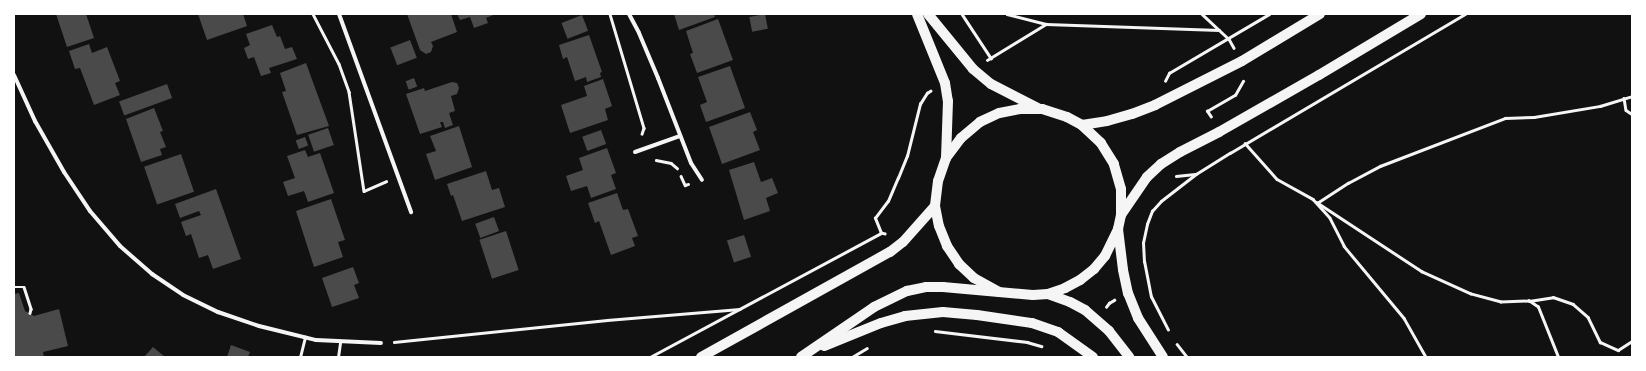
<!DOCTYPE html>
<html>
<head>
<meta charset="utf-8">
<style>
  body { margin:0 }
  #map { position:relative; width:1646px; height:371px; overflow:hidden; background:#111; font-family:"Roboto Condensed",sans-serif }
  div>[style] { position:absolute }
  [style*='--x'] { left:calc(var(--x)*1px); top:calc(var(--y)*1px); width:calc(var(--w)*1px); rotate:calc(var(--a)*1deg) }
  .building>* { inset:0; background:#4a4a4a; transform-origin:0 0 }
  .path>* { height:2.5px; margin:-1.25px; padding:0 1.25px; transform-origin:1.25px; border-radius:1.25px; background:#f5f5f5 }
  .service>* { height:3px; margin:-1.5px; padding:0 1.5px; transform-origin:1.5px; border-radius:1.5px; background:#f5f5f5 }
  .minor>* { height:4px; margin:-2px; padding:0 2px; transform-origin:2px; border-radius:2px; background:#f5f5f5 }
  .primary>* { height:10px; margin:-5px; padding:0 5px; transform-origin:5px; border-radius:5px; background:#f5f5f5 }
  span { translate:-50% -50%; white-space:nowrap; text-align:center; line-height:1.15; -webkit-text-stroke:4px #fff; paint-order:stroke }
  .frame { position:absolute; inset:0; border:15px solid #fff; pointer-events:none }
</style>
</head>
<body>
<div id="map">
  <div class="building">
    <div style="clip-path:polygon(56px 14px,86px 14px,94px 38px,67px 47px)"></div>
    <div style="clip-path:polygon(198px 14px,243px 14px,247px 26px,207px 40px)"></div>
    <div style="clip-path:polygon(407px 14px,451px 14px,457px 32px,431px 42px,433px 46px,431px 52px,426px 54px,420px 50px)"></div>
    <div style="clip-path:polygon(457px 14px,496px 14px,486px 18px,488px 23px,474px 28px,470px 17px,460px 20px)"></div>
    <div style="clip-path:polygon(674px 14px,714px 14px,715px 17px,679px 30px)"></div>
    <div style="left:765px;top:14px;width:15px;height:16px;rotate:79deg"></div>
    <div style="left:582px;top:15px;width:17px;height:22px;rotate:69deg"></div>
    <div style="clip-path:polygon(718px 19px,733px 60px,697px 73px,690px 54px,693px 53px,686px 31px)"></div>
    <div style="clip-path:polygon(272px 25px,277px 37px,280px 36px,285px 49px,292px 47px,297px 59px,269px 68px,271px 73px,261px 76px,254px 57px,248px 59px,244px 48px,250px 45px,246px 34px)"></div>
    <div style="clip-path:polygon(589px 35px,602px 72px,600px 73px,601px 77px,587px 82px,586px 77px,575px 81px,567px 57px,563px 59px,559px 45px)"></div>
    <div style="left:410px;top:40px;width:19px;height:21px;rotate:69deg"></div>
    <div style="clip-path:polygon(89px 44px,92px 53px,107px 47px,120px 81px,115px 83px,120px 95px,94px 105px,80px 68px,75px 69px,69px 51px)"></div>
    <div style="clip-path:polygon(306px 63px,329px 126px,297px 135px,282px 92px,286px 91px,280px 73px)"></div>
    <div style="clip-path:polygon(730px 66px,745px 108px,706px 122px,700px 105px,707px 102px,698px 77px)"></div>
    <div style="left:414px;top:78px;width:9px;height:9px;rotate:69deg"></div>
    <div style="clip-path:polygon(603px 79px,612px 106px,605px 109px,608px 120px,570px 133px,561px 105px,587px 96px,584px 86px)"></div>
    <div style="clip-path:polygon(452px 82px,457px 83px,459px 88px,457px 94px,451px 96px,455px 111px,449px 113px,453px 125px,445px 128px,443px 122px,440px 122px,442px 127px,420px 134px,406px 94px,424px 88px,425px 91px)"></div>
    <div style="left:167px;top:84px;width:15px;height:51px;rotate:70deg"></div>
    <div style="clip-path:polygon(154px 108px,163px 131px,160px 132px,166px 147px,160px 149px,162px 155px,141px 162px,126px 119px)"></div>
    <div style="clip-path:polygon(750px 112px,757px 130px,753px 132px,760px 150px,722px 164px,709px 127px)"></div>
    <div style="clip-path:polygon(459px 126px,472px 167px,435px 180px,426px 154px,436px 151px,430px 136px)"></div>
    <div style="left:328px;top:128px;width:18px;height:21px;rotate:71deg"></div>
    <div style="left:601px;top:130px;width:15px;height:20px;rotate:70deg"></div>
    <div style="left:305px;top:137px;width:9px;height:10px;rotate:69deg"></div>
    <div style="clip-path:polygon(607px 148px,616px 173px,611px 175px,616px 189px,591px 198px,587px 186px,571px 191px,566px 176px,583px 170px,579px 158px)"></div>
    <div style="clip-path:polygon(305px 150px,308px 157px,320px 153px,334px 193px,308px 202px,304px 191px,288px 196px,283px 182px,295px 178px,287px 156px)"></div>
    <div style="left:181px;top:154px;width:40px;height:39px;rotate:71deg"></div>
    <div style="clip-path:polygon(754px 162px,761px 182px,772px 178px,778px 193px,766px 198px,770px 211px,744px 220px,729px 170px)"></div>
    <div style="clip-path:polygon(486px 171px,492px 190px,499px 188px,505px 207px,462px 221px,453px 195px,451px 196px,447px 184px)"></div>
    <div style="clip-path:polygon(216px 189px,241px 259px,213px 269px,208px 255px,199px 258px,191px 234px,186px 236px,181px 222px,201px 215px,199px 211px,180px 218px,175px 204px)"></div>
    <div style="clip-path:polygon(617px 193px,623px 210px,628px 209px,638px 236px,632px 238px,635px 246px,611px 255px,599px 221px,595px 223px,588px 203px)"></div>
    <div style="clip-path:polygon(331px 199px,345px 240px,338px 242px,343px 257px,314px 267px,296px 211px)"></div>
    <div style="left:494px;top:217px;width:15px;height:20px;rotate:70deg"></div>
    <div style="left:506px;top:231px;width:41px;height:28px;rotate:72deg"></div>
    <div style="left:744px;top:235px;width:23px;height:18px;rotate:72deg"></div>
    <div style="clip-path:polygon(353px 267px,359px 283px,354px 285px,359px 298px,332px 307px,322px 278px)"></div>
    <div style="clip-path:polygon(19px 293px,25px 311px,34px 316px,59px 309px,68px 346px,43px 352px,44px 357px,14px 357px,14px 294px)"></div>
    <div style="clip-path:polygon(231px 345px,250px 352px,248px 357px,227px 357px)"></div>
    <div style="clip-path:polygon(153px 347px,165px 357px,144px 357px)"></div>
  </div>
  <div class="path">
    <div style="--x:313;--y:14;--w:56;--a:62.5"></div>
    <div style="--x:339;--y:64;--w:30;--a:70"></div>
    <div style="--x:349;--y:92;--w:100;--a:81.4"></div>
    <div style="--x:364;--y:191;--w:24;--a:-24"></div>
    <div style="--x:610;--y:14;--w:119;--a:73.4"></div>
    <div style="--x:644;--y:128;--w:6;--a:108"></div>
    <div style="--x:962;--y:14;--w:53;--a:56.6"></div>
    <div style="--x:1007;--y:14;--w:40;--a:14.4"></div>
    <div style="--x:1046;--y:24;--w:173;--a:2"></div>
    <div style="--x:1202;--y:14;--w:37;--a:43"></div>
    <div style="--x:1229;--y:39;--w:10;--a:61"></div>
    <div style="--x:987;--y:60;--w:69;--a:-31.4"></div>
    <div style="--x:1165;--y:81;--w:9;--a:-63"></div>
    <div style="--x:1169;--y:73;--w:116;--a:-30.5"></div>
    <div style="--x:1624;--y:98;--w:12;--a:81"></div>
    <div style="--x:1626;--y:110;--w:7;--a:34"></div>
    <div style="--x:1211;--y:117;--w:7;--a:-124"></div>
    <div style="--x:1207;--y:111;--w:32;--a:-30"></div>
    <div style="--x:1235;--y:95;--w:16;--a:-60"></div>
    <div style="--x:1245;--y:143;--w:48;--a:48.4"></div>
    <div style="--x:1277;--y:179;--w:41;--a:29.1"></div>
    <div style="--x:1313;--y:199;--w:25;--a:48"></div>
    <div style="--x:1330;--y:218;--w:31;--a:63"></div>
    <div style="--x:1344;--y:246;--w:94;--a:50.2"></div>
    <div style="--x:1404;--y:318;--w:45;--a:60.6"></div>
    <div style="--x:656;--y:160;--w:15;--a:11"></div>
    <div style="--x:671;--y:163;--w:8;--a:40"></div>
    <div style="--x:681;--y:176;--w:10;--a:66"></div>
    <div style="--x:685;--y:185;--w:3;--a:-18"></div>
    <div style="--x:1176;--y:176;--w:19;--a:-6"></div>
    <div style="--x:885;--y:234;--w:4;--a:-166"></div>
    <div style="--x:881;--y:233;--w:16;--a:-112"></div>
    <div style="--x:875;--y:218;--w:21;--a:-53"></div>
    <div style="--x:888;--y:201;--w:25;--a:-67"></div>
    <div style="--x:898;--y:178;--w:24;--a:-68"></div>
    <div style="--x:907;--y:156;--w:54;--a:-76"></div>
    <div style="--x:920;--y:104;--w:13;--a:-58"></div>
    <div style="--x:927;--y:93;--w:4;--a:-34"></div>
    <div style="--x:14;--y:287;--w:10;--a:0"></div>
    <div style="--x:24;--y:287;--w:23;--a:72"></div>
    <div style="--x:31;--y:309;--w:4;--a:104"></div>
    <div style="--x:1529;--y:301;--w:24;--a:-9"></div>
    <div style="--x:1553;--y:297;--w:21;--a:19"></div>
    <div style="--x:1573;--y:304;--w:20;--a:41"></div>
    <div style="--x:1588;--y:317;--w:28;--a:64"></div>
    <div style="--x:1600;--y:342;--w:20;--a:24"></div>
    <div style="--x:1618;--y:350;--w:17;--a:-33"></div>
    <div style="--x:1106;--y:307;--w:5;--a:-53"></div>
    <div style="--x:1109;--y:303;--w:6;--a:-31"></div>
    <div style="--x:1168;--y:330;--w:37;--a:-117"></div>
    <div style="--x:1151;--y:297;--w:36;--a:-101"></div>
    <div style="--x:1144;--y:262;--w:19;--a:-93"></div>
    <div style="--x:1143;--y:243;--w:19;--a:-78"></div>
    <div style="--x:1147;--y:224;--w:14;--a:-69"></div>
    <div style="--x:1152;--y:211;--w:13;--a:-48"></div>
    <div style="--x:1161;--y:201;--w:44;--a:-37.6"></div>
    <div style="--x:1196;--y:174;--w:40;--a:-32"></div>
    <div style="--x:1230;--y:153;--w:273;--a:-30.6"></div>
    <div style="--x:935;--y:331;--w:93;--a:6.8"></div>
    <div style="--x:1027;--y:342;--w:15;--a:16"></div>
    <div style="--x:394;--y:342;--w:214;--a:-5.9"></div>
    <div style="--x:607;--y:320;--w:133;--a:-4.7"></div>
    <div style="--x:1177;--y:344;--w:16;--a:52"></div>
    <div style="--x:650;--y:357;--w:262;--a:-28.2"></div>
    <div style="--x:852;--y:357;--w:17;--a:-31"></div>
    <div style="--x:1558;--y:357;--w:54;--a:-111.8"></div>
    <div style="--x:1538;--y:307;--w:11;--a:-146"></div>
    <div style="--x:1529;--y:301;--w:28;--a:178"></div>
    <div style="--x:1501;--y:302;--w:31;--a:-165"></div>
    <div style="--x:1471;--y:294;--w:54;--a:-155.8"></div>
    <div style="--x:1422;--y:272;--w:126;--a:-146.7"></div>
    <div style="--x:1317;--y:203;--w:37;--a:-33"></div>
    <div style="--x:1348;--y:183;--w:36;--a:-28"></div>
    <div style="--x:1380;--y:166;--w:134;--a:-21"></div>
    <div style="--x:1505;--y:118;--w:29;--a:-2"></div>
    <div style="--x:1534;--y:117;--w:67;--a:-9.5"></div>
    <div style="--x:1600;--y:106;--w:34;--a:-17"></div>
  </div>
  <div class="service">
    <div style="--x:300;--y:357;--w:21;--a:-76"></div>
    <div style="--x:338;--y:357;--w:15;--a:-82"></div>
  </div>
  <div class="minor">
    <div style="--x:339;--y:14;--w:211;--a:70"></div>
    <div style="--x:629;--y:14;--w:21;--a:62"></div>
    <div style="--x:639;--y:33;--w:49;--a:67.1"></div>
    <div style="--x:658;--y:78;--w:91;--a:68.8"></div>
    <div style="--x:691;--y:163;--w:20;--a:57"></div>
    <div style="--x:14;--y:75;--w:51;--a:65.5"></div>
    <div style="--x:35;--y:121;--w:59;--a:60.4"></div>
    <div style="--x:64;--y:172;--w:47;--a:56.3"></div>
    <div style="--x:90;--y:211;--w:46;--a:49.4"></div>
    <div style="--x:120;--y:246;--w:43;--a:41.2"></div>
    <div style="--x:152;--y:274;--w:37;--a:34"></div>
    <div style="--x:183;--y:295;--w:39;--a:26"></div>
    <div style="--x:218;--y:312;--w:43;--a:18.9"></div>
    <div style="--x:259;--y:326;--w:59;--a:13.8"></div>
    <div style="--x:316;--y:340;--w:65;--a:2.6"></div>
    <div style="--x:635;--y:152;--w:48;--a:-19.6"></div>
  </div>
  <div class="primary">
    <div style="--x:917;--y:14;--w:74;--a:67.9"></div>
    <div style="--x:945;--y:83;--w:18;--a:81"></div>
    <div style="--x:948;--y:101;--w:57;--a:92"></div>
    <div style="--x:928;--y:14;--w:71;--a:50.7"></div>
    <div style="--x:973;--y:69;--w:23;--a:40"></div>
    <div style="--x:991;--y:84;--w:53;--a:27.1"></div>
    <div style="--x:1082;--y:125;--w:25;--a:-9"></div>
    <div style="--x:1107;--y:121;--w:26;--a:-16"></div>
    <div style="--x:1132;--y:114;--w:25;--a:-21"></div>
    <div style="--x:1155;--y:105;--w:97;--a:-26.8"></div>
    <div style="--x:1242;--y:61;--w:91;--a:-31.1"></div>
    <div style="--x:1121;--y:215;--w:46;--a:-55.6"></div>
    <div style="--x:1147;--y:177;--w:19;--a:-43"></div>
    <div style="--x:1161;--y:164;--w:22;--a:-32"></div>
    <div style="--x:1180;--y:152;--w:44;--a:-27.1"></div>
    <div style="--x:1219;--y:132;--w:115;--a:-29.7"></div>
    <div style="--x:1319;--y:75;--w:119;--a:-30.9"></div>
    <div style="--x:1118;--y:229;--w:41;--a:83"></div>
    <div style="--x:1123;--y:270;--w:24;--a:78"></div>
    <div style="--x:1128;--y:293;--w:27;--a:68"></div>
    <div style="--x:1138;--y:318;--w:46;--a:57.3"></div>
    <div style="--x:1048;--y:294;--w:23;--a:20"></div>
    <div style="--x:1070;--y:302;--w:17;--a:28"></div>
    <div style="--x:1085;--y:310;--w:32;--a:41"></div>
    <div style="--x:1109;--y:331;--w:33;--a:52"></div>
    <div style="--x:824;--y:346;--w:61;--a:-22"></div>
    <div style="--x:881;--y:323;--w:25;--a:-16"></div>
    <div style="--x:905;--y:316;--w:38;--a:-6"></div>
    <div style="--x:943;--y:312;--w:34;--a:5"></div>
    <div style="--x:977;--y:315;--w:56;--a:8.3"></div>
    <div style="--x:1032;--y:323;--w:28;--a:19"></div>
    <div style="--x:1058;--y:332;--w:43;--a:35.5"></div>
    <div style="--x:701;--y:357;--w:216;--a:-29.1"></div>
    <div style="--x:890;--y:252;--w:16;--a:-38"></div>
    <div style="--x:903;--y:242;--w:48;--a:-48.4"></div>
    <div style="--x:801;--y:357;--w:88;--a:-34.4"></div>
    <div style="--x:874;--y:307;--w:37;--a:-26"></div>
    <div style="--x:907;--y:291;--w:19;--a:-12"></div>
    <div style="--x:926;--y:287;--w:17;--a:0"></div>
    <div style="--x:943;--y:287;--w:90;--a:5.1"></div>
    <div style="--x:1033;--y:295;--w:15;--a:-4"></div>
    <div style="--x:1048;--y:294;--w:18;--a:-19"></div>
    <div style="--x:1065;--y:288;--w:17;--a:-28"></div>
    <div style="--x:1080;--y:280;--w:18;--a:-38"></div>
    <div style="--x:1094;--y:269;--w:17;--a:-50"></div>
    <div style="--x:1105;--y:256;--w:30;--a:-64"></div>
    <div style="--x:1118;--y:229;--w:14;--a:-78"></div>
    <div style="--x:1121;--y:215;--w:26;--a:-90"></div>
    <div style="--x:1121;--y:189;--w:26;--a:-106"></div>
    <div style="--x:1114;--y:164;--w:25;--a:-122"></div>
    <div style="--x:1101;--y:143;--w:26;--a:-137"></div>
    <div style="--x:1082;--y:125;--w:17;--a:-152"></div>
    <div style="--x:1067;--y:117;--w:26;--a:-162"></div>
    <div style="--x:1042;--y:109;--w:22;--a:180"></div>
    <div style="--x:1020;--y:109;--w:21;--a:169"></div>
    <div style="--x:999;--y:113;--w:21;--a:155"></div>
    <div style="--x:980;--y:122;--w:25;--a:140"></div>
    <div style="--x:961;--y:138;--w:25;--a:127"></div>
    <div style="--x:946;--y:158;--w:24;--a:109"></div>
    <div style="--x:938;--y:181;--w:25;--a:97"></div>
    <div style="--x:935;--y:206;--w:20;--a:79"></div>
    <div style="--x:939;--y:226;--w:22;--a:68"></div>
    <div style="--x:947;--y:246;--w:22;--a:56"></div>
    <div style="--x:959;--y:264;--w:21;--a:43"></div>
    <div style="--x:974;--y:278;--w:29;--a:29"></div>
  </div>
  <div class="frame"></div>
</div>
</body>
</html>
